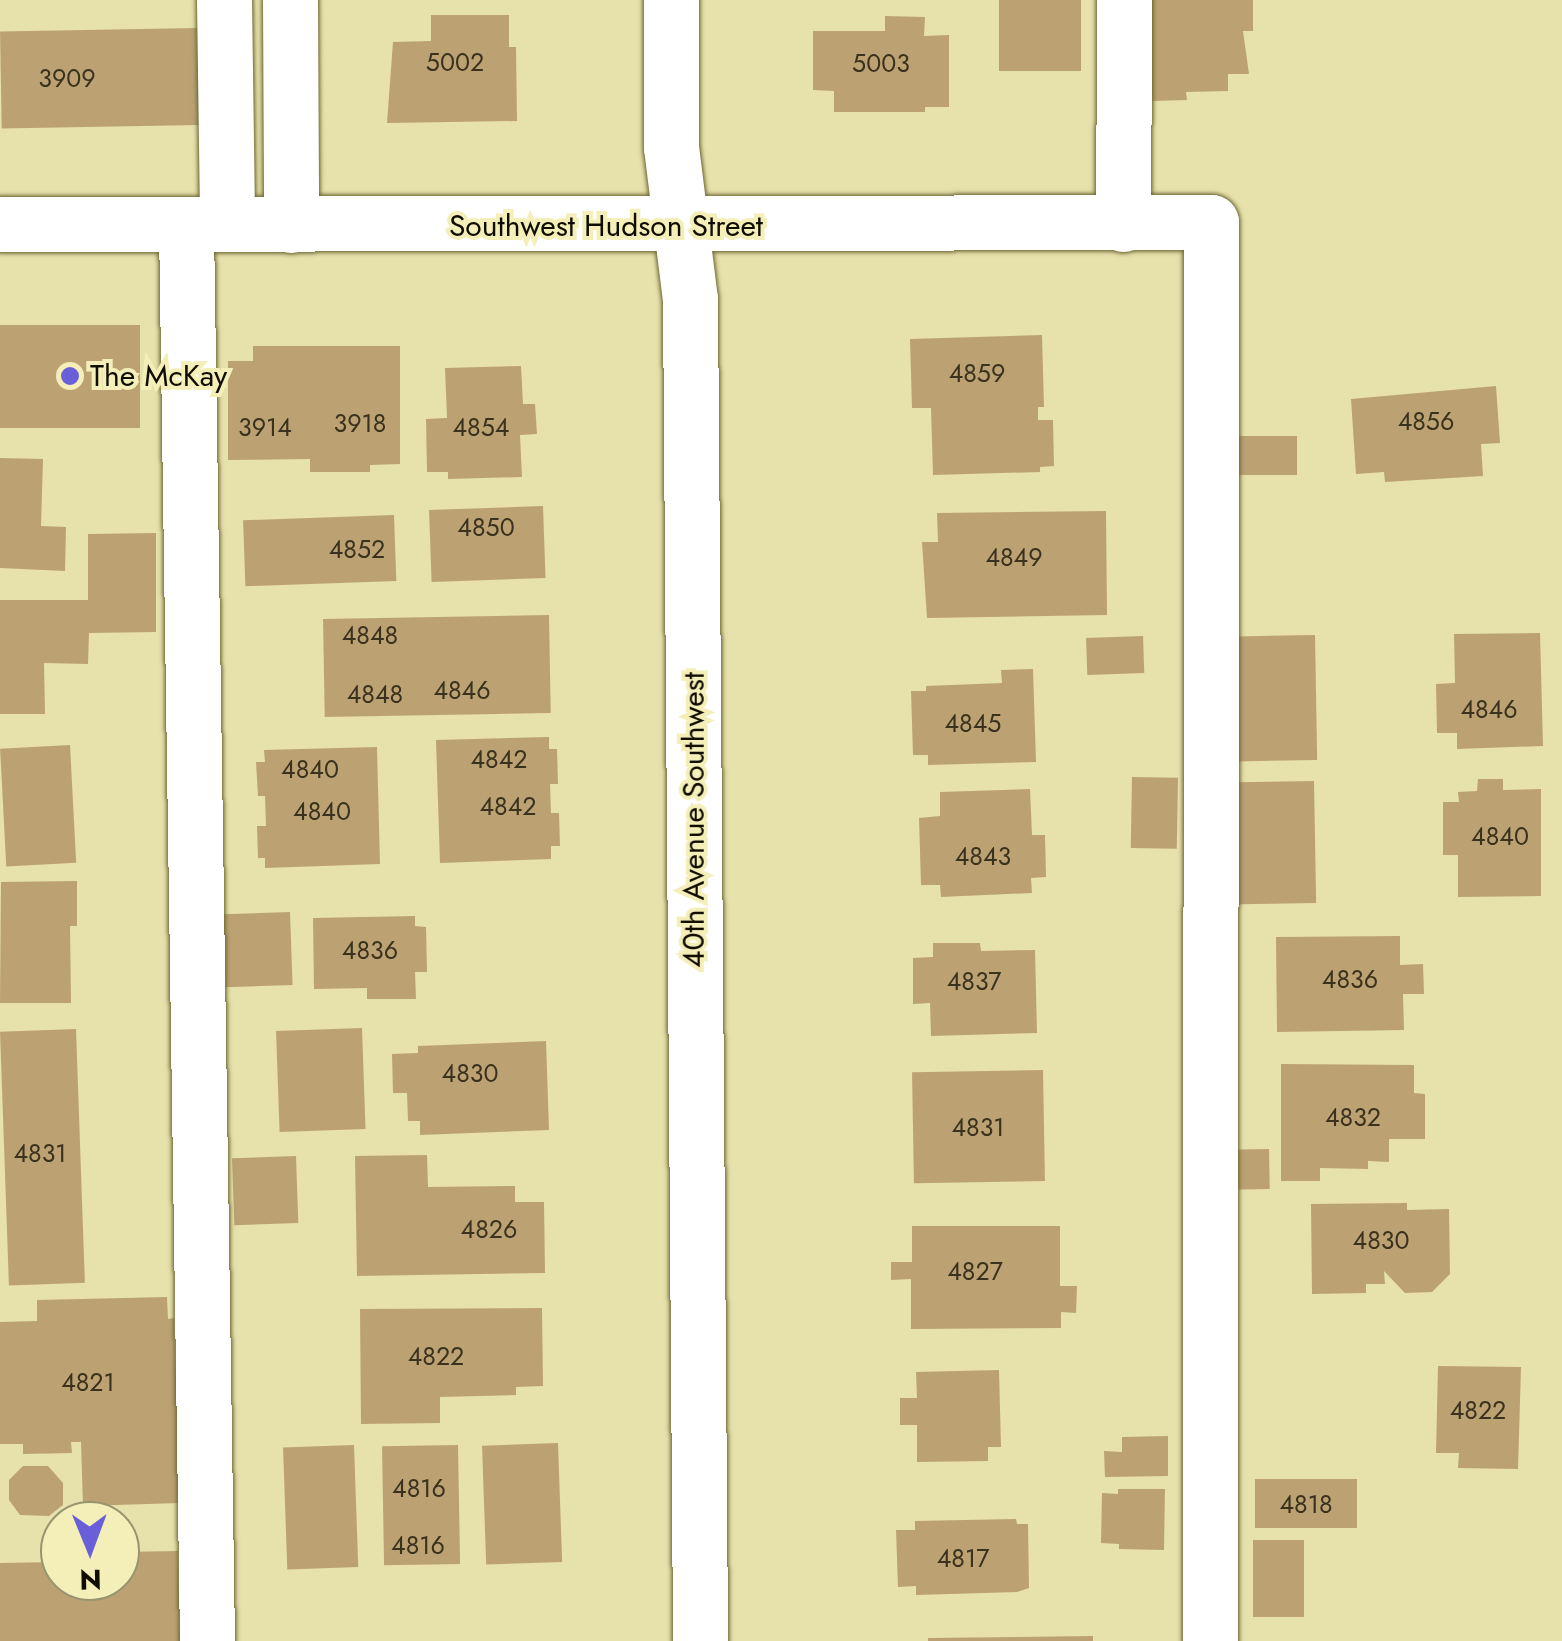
<!DOCTYPE html>
<html>
<head>
<meta charset="utf-8">
<style>
  body { margin:0 }
  #map { position:relative; width:1562px; height:1641px; overflow:hidden; background:#e7e1ab; font-family:Jost,sans-serif }
  div>[style] { position:absolute }
  .building>* { inset:0; background:#bca273; transform-origin:0 0 }
  .roads { filter:drop-shadow(0 0 2px #6c6634) drop-shadow(0 0 2px #6c6634) }
  .minor>* { height:55px; margin:-27.5px; padding:0 27.5px; transform-origin:27.5px; border-radius:27.5px; background:#fff }
  .dots>* { width:28px; height:28px; translate:-50% -50%; box-sizing:border-box; border:5px solid #f4eeb8; border-radius:50% }
  span { translate:-50% -50%; white-space:nowrap; text-align:center; line-height:1.15; -webkit-text-stroke:8px #f4eeb8; paint-order:stroke }
  .number-label { font-size:25px; color:#3a321d }
  .number-label span { -webkit-text-stroke-width:0 }
  .street-label { font-size:30px; color:#0f0c00 }
  .poi-label { font-size:30px; color:#0f0c00 }
  .left { translate:0 -50%; text-align:left }
  .north { position:absolute; left:40px; top:1501px; width:100px; height:100px; box-sizing:border-box; background:#f4eeb8; border:2px solid #98946e; border-radius:50%; rotate:179deg; font-size:28px; font-weight:700; line-height:40px; text-align:center; color:#0f0c00 }
  .north::after { content:''; display:block; margin:auto; width:35px; height:45px; background:#695fd8; clip-path:polygon(50% 0,100% 100%,50% 72%,0 100%) }
</style>
</head>
<body>
<div id="map">
  <div class="building">
    <div style="left:999px;top:0;width:82px;height:71px"></div>
    <div style="clip-path:polygon(1151px 0,1253px 0,1253px 31px,1243px 31px,1249px 74px,1228px 74px,1228px 91px,1186px 92px,1187px 100px,1152px 101px)"></div>
    <div style="clip-path:polygon(431px 15px,509px 15px,509px 47px,516px 47px,517px 121px,387px 123px,393px 42px,431px 41px)"></div>
    <div style="clip-path:polygon(885px 16px,925px 17px,924px 36px,949px 35px,949px 107px,925px 107px,925px 112px,834px 112px,834px 91px,813px 90px,813px 31px,885px 31px)"></div>
    <div style="left:198px;top:28px;width:97px;height:198px;rotate:89deg"></div>
    <div style="left:0;top:325px;width:140px;height:103px"></div>
    <div style="clip-path:polygon(1042px 335px,1044px 407px,1038px 407px,1038px 420px,1053px 420px,1054px 466px,1040px 467px,1040px 472px,933px 475px,931px 408px,912px 408px,910px 339px)"></div>
    <div style="clip-path:polygon(253px 346px,400px 346px,400px 464px,370px 465px,370px 472px,310px 472px,310px 459px,228px 460px,228px 361px,253px 361px)"></div>
    <div style="clip-path:polygon(521px 366px,523px 404px,535px 404px,537px 434px,520px 435px,522px 477px,448px 479px,448px 472px,427px 472px,426px 419px,447px 418px,445px 368px)"></div>
    <div style="clip-path:polygon(1496px 386px,1500px 443px,1481px 444px,1483px 476px,1385px 482px,1384px 472px,1356px 474px,1351px 399px)"></div>
    <div style="left:1238px;top:436px;width:59px;height:39px"></div>
    <div style="clip-path:polygon(0 458px,43px 459px,41px 526px,66px 527px,65px 571px,0 568px)"></div>
    <div style="left:543px;top:506px;width:72px;height:114px;rotate:88deg"></div>
    <div style="clip-path:polygon(1106px 511px,1107px 615px,927px 618px,922px 542px,938px 542px,937px 513px)"></div>
    <div style="left:394px;top:515px;width:66px;height:151px;rotate:88deg"></div>
    <div style="clip-path:polygon(156px 533px,156px 632px,89px 633px,88px 664px,44px 663px,45px 714px,0 714px,0 600px,88px 600px,88px 534px)"></div>
    <div style="left:549px;top:615px;width:98px;height:226px;rotate:89deg"></div>
    <div style="clip-path:polygon(1540px 633px,1543px 746px,1457px 749px,1457px 733px,1437px 733px,1436px 684px,1455px 683px,1454px 634px)"></div>
    <div style="left:1315px;top:635px;width:125px;height:80px;rotate:89deg"></div>
    <div style="left:1143px;top:636px;width:37px;height:57px;rotate:88deg"></div>
    <div style="clip-path:polygon(1033px 669px,1036px 762px,928px 765px,928px 755px,913px 755px,911px 691px,926px 691px,926px 686px,1002px 683px,1001px 670px)"></div>
    <div style="clip-path:polygon(549px 737px,549px 749px,557px 749px,558px 784px,550px 784px,551px 813px,559px 813px,560px 846px,551px 846px,551px 859px,440px 863px,436px 740px)"></div>
    <div style="left:70px;top:745px;width:118px;height:70px;rotate:87deg"></div>
    <div style="clip-path:polygon(377px 747px,380px 864px,265px 868px,265px 858px,258px 858px,257px 826px,266px 826px,265px 796px,258px 796px,256px 762px,265px 762px,264px 750px)"></div>
    <div style="left:1132px;top:777px;width:46px;height:71px;rotate:1deg"></div>
    <div style="clip-path:polygon(1478px 779px,1503px 779px,1503px 790px,1541px 789px,1541px 896px,1458px 897px,1458px 855px,1443px 855px,1443px 802px,1459px 802px,1458px 792px,1477px 791px)"></div>
    <div style="left:1314px;top:781px;width:122px;height:78px;rotate:89deg"></div>
    <div style="clip-path:polygon(1030px 789px,1032px 835px,1045px 835px,1046px 877px,1031px 878px,1032px 893px,941px 897px,940px 885px,921px 885px,919px 818px,940px 816px,940px 792px)"></div>
    <div style="clip-path:polygon(77px 881px,77px 926px,70px 926px,71px 1003px,0 1003px,1px 882px)"></div>
    <div style="left:290px;top:912px;width:73px;height:67px;rotate:88deg"></div>
    <div style="clip-path:polygon(415px 916px,415px 926px,426px 927px,427px 972px,415px 972px,416px 999px,367px 999px,367px 988px,314px 989px,313px 918px)"></div>
    <div style="clip-path:polygon(1400px 936px,1400px 965px,1423px 964px,1424px 994px,1403px 994px,1404px 1030px,1277px 1032px,1276px 937px)"></div>
    <div style="clip-path:polygon(933px 943px,980px 943px,981px 951px,1035px 950px,1037px 1033px,931px 1036px,930px 1003px,913px 1004px,913px 958px,933px 957px)"></div>
    <div style="left:362px;top:1028px;width:101px;height:86px;rotate:88deg"></div>
    <div style="left:76px;top:1029px;width:254px;height:76px;rotate:88deg"></div>
    <div style="clip-path:polygon(546px 1041px,549px 1130px,420px 1135px,420px 1121px,408px 1121px,407px 1093px,393px 1093px,392px 1054px,418px 1053px,418px 1046px)"></div>
    <div style="clip-path:polygon(1281px 1064px,1414px 1065px,1414px 1093px,1425px 1094px,1425px 1139px,1389px 1139px,1389px 1162px,1368px 1161px,1368px 1169px,1320px 1168px,1320px 1181px,1281px 1181px)"></div>
    <div style="left:1043px;top:1070px;width:111px;height:131px;rotate:89deg"></div>
    <div style="left:1269px;top:1149px;width:40px;height:41px;rotate:89deg"></div>
    <div style="clip-path:polygon(427px 1155px,428px 1187px,515px 1186px,515px 1202px,544px 1202px,545px 1273px,357px 1276px,355px 1156px)"></div>
    <div style="left:296px;top:1156px;width:67px;height:64px;rotate:88deg"></div>
    <div style="clip-path:polygon(1407px 1203px,1407px 1210px,1449px 1209px,1450px 1274px,1432px 1292px,1405px 1293px,1384px 1271px,1385px 1284px,1366px 1284px,1366px 1293px,1312px 1294px,1311px 1204px)"></div>
    <div style="clip-path:polygon(912px 1226px,1060px 1226px,1060px 1286px,1077px 1286px,1076px 1313px,1061px 1312px,1061px 1328px,911px 1329px,911px 1279px,891px 1280px,891px 1262px,912px 1262px)"></div>
    <div style="clip-path:polygon(167px 1297px,168px 1319px,174px 1318px,180px 1503px,83px 1506px,81px 1442px,71px 1442px,72px 1453px,23px 1454px,23px 1444px,0 1444px,0 1322px,37px 1321px,37px 1300px)"></div>
    <div style="clip-path:polygon(542px 1308px,543px 1386px,516px 1387px,516px 1395px,440px 1397px,440px 1423px,361px 1424px,360px 1309px)"></div>
    <div style="clip-path:polygon(1438px 1366px,1521px 1367px,1518px 1469px,1458px 1468px,1459px 1453px,1436px 1453px)"></div>
    <div style="clip-path:polygon(999px 1370px,1001px 1447px,988px 1447px,988px 1461px,917px 1462px,917px 1425px,900px 1425px,900px 1398px,917px 1398px,916px 1372px)"></div>
    <div style="clip-path:polygon(1168px 1436px,1168px 1476px,1105px 1477px,1104px 1451px,1122px 1452px,1122px 1437px)"></div>
    <div style="left:558px;top:1443px;width:119px;height:76px;rotate:88deg"></div>
    <div style="left:354px;top:1445px;width:122px;height:71px;rotate:88deg"></div>
    <div style="left:458px;top:1445px;width:119px;height:76px;rotate:89deg"></div>
    <div style="clip-path:polygon(23px 1466px,48px 1466px,63px 1483px,63px 1505px,49px 1516px,20px 1515px,9px 1500px,9px 1480px)"></div>
    <div style="left:1357px;top:1479px;width:49px;height:102px;rotate:90deg"></div>
    <div style="clip-path:polygon(1118px 1489px,1165px 1489px,1164px 1550px,1119px 1549px,1119px 1544px,1101px 1543px,1102px 1493px,1118px 1494px)"></div>
    <div style="clip-path:polygon(1016px 1519px,1017px 1524px,1028px 1524px,1029px 1588px,1017px 1592px,916px 1595px,916px 1586px,898px 1587px,896px 1530px,915px 1530px,915px 1521px)"></div>
    <div style="left:1304px;top:1540px;width:77px;height:51px;rotate:90deg"></div>
    <div style="clip-path:polygon(178px 1551px,180px 1641px,0 1641px,0 1563px,60px 1562px,60px 1581px,120px 1581px,121px 1552px)"></div>
    <div style="clip-path:polygon(1093px 1636px,1093px 1641px,928px 1641px,928px 1638px)"></div>
  </div>
  <div class="roads">
    <div class="minor">
      <div style="left:224px;top:0;width:224px;rotate:89.2deg"></div>
      <div style="left:290px;top:0;width:225px;rotate:89.7deg"></div>
      <div style="left:671px;top:0;width:147px;rotate:90deg"></div>
      <div style="left:671px;top:147px;width:153px;rotate:82.9deg"></div>
      <div style="left:690px;top:299px;width:1342px;rotate:89.57deg"></div>
      <div style="left:0;top:224px;width:1211px;rotate:-0.09deg"></div>
      <div style="left:1211px;top:222px;width:1419px;rotate:90.04deg"></div>
      <div style="left:1123px;top:224px;width:224px;rotate:-89.7deg"></div>
      <div style="left:186px;top:225px;width:1416px;rotate:89.15deg"></div>
    </div>
  </div>
  <div class="dots">
    <div style="left:70px;top:376px;background:#695fd8"></div>
  </div>
  <div class="number-label">
    <span style="left:455px;top:62px">5002</span>
    <span style="left:881px;top:63px">5003</span>
    <span style="left:67px;top:78px">3909</span>
    <span style="left:977px;top:373px">4859</span>
    <span style="left:1426px;top:421px">4856</span>
    <span style="left:360px;top:423px">3918</span>
    <span style="left:265px;top:427px">3914</span>
    <span style="left:481px;top:427px">4854</span>
    <span style="left:486px;top:527px">4850</span>
    <span style="left:357px;top:549px">4852</span>
    <span style="left:1014px;top:557px">4849</span>
    <span style="left:370px;top:635px">4848</span>
    <span style="left:462px;top:690px">4846</span>
    <span style="left:375px;top:694px">4848</span>
    <span style="left:1489px;top:709px">4846</span>
    <span style="left:973px;top:723px">4845</span>
    <span style="left:499px;top:759px">4842</span>
    <span style="left:310px;top:769px">4840</span>
    <span style="left:508px;top:806px">4842</span>
    <span style="left:322px;top:811px">4840</span>
    <span style="left:1500px;top:836px">4840</span>
    <span style="left:983px;top:856px">4843</span>
    <span style="left:370px;top:950px">4836</span>
    <span style="left:1350px;top:979px">4836</span>
    <span style="left:974px;top:981px">4837</span>
    <span style="left:470px;top:1073px">4830</span>
    <span style="left:1353px;top:1117px">4832</span>
    <span style="left:978px;top:1127px">4831</span>
    <span style="left:40px;top:1153px">4831</span>
    <span style="left:489px;top:1229px">4826</span>
    <span style="left:1381px;top:1240px">4830</span>
    <span style="left:975px;top:1271px">4827</span>
    <span style="left:436px;top:1356px">4822</span>
    <span style="left:88px;top:1382px">4821</span>
    <span style="left:1478px;top:1410px">4822</span>
    <span style="left:419px;top:1488px">4816</span>
    <span style="left:1306px;top:1504px">4818</span>
    <span style="left:418px;top:1545px">4816</span>
    <span style="left:963px;top:1558px">4817</span>
  </div>
  <div class="street-label">
    <span style="left:606px;top:226px">Southwest Hudson Street</span>
    <span style="left:694px;top:820px;rotate:-90deg">40th Avenue Southwest</span>
  </div>
  <div class="poi-label">
    <span class="left" style="left:90px;top:376px">The McKay</span>
  </div>
  <div class="north">N</div>
</div>
</body>
</html>
